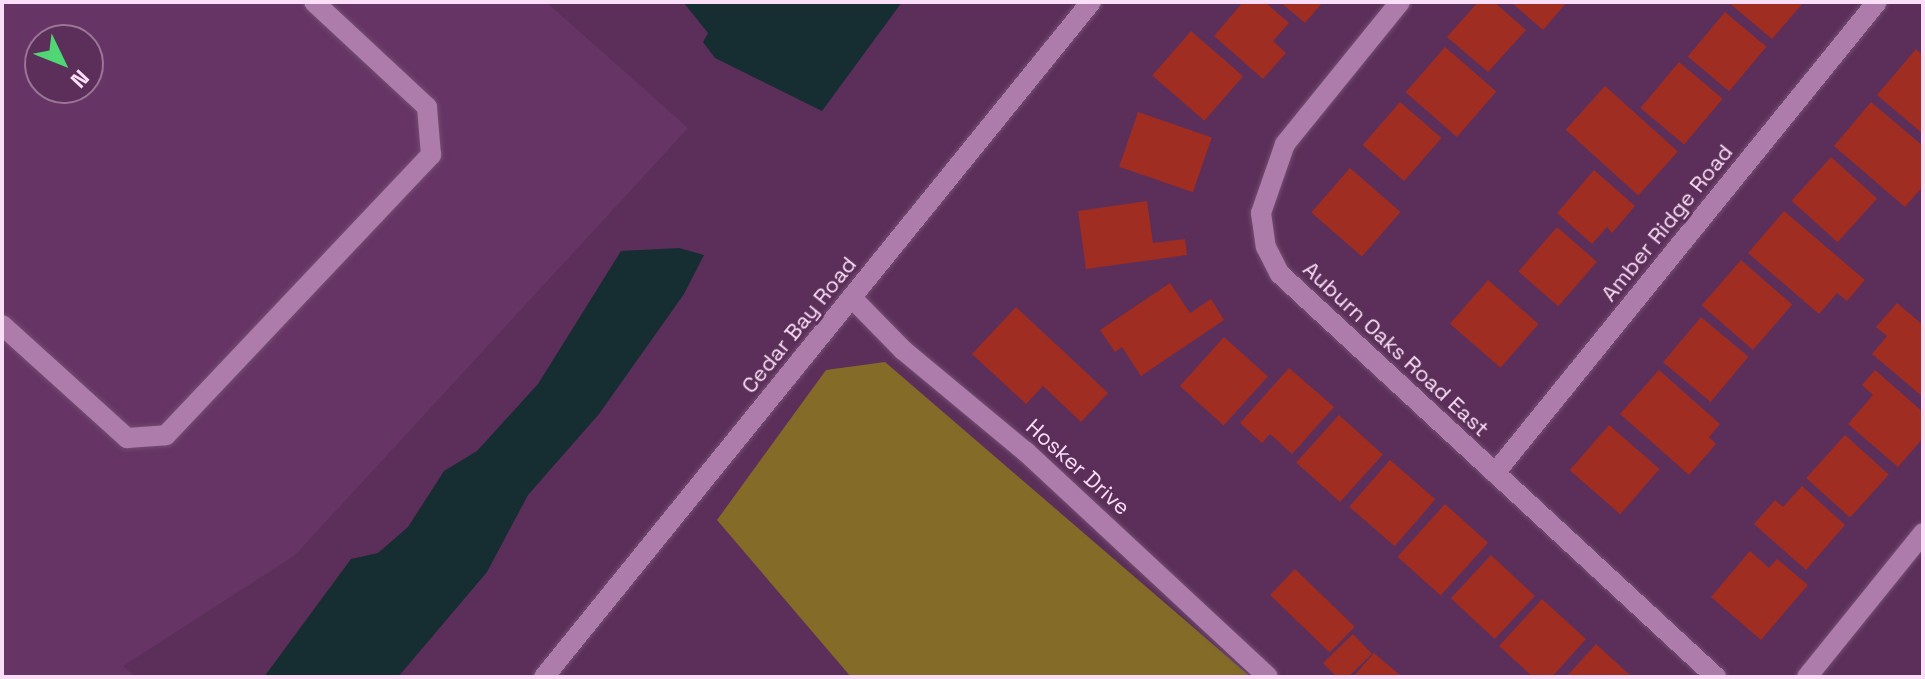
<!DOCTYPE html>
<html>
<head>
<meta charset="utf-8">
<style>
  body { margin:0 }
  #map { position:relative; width:1925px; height:679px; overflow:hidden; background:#5b2f59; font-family:"Space Grotesk",sans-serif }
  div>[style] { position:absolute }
  .built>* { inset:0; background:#673565 }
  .forest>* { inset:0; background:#846c28 }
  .water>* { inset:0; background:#162d31 }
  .building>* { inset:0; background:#9f2d22; transform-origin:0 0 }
  .roads { filter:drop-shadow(0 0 2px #734d72) drop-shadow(0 0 2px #734d72) }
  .minor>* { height:20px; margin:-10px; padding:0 10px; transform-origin:10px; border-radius:10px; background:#ae7cab }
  span { translate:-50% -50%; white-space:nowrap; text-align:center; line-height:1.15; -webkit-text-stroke:6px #5b2f59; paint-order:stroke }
  .street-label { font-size:22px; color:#fadef7 }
  .frame { position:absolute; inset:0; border:4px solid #fadef7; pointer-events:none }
  .north { position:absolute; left:24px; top:24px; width:80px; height:80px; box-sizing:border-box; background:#5b2f59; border:2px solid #9b7598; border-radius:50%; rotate:133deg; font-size:22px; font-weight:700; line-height:32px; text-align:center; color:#fadef7 }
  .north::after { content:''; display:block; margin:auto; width:28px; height:36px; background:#50d674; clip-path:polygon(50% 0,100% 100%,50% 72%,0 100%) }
</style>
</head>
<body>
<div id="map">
  <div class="built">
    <div style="clip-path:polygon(evenodd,2px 2px,546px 2px,688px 128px,295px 555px,123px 666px,135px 677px,2px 677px,2px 2px,40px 40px,88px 40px,88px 88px,40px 88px,40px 40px)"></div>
  </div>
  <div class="forest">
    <div style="clip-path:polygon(885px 362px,1251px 677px,851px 677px,717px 520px,826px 370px)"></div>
  </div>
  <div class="water">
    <div style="clip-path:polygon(902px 2px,822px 111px,715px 58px,703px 42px,708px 33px,684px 3px)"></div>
    <div style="clip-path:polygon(679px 248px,704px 255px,684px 294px,599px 414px,528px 495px,487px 572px,398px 677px,264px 677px,351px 559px,378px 553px,408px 527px,444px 471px,477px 451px,538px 384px,621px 251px)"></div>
  </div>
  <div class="building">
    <div style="clip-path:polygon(1243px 2px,1265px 2px,1289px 23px,1273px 41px,1286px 53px,1263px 79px,1214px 36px)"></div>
    <div style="clip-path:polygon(1280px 2px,1323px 2px,1305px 23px)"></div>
    <div style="clip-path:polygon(1478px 2px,1494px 2px,1526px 30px,1488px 72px,1447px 37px)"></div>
    <div style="clip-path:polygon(1511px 2px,1567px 2px,1543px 30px)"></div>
    <div style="clip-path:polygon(1728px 2px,1804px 2px,1772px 39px)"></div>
    <div style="left:1725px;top:12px;width:54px;height:58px;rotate:40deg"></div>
    <div style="left:1191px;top:31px;width:69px;height:59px;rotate:41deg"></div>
    <div style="left:1445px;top:47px;width:68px;height:60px;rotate:41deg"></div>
    <div style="clip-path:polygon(1916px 49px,1923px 56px,1923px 134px,1877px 95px)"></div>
    <div style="left:1679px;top:62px;width:57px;height:60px;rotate:40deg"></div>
    <div style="left:1605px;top:86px;width:98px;height:59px;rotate:42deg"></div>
    <div style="left:1400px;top:102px;width:55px;height:57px;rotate:41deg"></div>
    <div style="clip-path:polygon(1871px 102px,1923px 146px,1923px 186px,1905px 207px,1834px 146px)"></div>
    <div style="left:1138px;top:112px;width:78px;height:58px;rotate:19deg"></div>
    <div style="left:1831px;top:157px;width:62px;height:59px;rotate:42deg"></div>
    <div style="left:1350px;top:168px;width:67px;height:59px;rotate:41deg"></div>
    <div style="clip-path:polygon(1594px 170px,1635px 206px,1612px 233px,1607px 227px,1592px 244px,1557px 213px)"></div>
    <div style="clip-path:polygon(1147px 201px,1153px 243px,1185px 239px,1187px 255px,1086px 269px,1078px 211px)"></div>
    <div style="clip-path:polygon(1784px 211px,1865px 280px,1847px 301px,1837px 293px,1819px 314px,1748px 253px)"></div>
    <div style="left:1557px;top:227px;width:53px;height:59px;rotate:41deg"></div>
    <div style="left:1741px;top:260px;width:68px;height:60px;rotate:41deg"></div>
    <div style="left:1488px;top:280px;width:67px;height:58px;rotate:41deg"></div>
    <div style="clip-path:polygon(1170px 283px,1190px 313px,1211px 299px,1224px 320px,1141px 376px,1122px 347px,1115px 352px,1100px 330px)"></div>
    <div style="clip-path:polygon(1897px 303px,1923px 325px,1923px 397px,1872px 354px,1887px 336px,1876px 327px)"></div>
    <div style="clip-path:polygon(1016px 307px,1108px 393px,1081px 422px,1043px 386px,1026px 404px,972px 354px)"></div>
    <div style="left:1701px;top:317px;width:62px;height:59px;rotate:40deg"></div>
    <div style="left:1224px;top:337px;width:59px;height:66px;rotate:42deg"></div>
    <div style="clip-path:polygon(1289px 368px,1334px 407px,1292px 454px,1270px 434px,1262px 443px,1240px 423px)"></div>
    <div style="clip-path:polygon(1659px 370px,1720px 424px,1709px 437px,1716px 444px,1689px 475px,1620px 414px)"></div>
    <div style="clip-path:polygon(1875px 370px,1923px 412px,1923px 438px,1898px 467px,1848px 424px,1873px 395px,1862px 385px)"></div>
    <div style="left:1339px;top:415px;width:59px;height:64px;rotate:42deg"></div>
    <div style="left:1609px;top:425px;width:67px;height:60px;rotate:41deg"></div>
    <div style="left:1845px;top:435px;width:59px;height:58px;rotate:42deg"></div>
    <div style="left:1390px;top:460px;width:60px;height:62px;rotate:41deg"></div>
    <div style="clip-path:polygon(1802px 486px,1845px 525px,1806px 570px,1754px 524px,1775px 500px,1783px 507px)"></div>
    <div style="left:1445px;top:504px;width:58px;height:71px;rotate:42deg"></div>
    <div style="clip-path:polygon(1750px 551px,1769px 568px,1777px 559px,1808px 585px,1761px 640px,1711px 597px)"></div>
    <div style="left:1491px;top:555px;width:60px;height:59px;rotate:43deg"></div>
    <div style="left:1295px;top:569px;width:83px;height:36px;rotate:44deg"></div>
    <div style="clip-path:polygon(1542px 599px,1586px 639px,1552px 677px,1533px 677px,1499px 646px)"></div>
    <div style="clip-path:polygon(1353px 634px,1372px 654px,1348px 677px,1337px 677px,1323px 663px)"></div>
    <div style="clip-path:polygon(1596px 644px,1632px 677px,1566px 677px)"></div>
    <div style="clip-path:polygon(1374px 653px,1402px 677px,1353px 677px)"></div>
  </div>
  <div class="roads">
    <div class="minor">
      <div style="left:1400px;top:2px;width:183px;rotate:129deg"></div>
      <div style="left:1285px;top:144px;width:73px;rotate:109.2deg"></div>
      <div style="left:1261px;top:213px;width:34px;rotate:82deg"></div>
      <div style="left:1266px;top:247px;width:30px;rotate:63deg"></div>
      <div style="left:1280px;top:274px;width:594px;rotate:42.75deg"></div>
      <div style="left:852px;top:298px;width:73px;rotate:45.6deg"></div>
      <div style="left:903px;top:350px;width:160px;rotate:39.7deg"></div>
      <div style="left:1026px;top:452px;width:330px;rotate:42.9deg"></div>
      <div style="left:2px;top:325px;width:169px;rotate:42.1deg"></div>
      <div style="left:127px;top:438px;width:39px;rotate:-4deg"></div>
      <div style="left:166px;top:435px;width:386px;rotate:-46.6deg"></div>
      <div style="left:431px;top:155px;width:48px;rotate:-94.8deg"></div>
      <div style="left:427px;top:107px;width:154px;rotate:-137.1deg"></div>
      <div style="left:1495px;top:473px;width:606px;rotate:-50.96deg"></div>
      <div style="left:544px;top:677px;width:869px;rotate:-50.98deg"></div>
      <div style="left:1807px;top:677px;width:185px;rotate:-51.1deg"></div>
    </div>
  </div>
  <div class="street-label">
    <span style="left:1667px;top:223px;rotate:-51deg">Amber Ridge Road</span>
    <span style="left:799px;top:325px;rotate:-51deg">Cedar Bay Road</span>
    <span style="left:1396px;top:349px;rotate:43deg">Auburn Oaks Road East</span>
    <span style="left:1078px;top:467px;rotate:42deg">Hosker Drive</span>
  </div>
  <div class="frame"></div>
  <div class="north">N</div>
</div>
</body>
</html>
